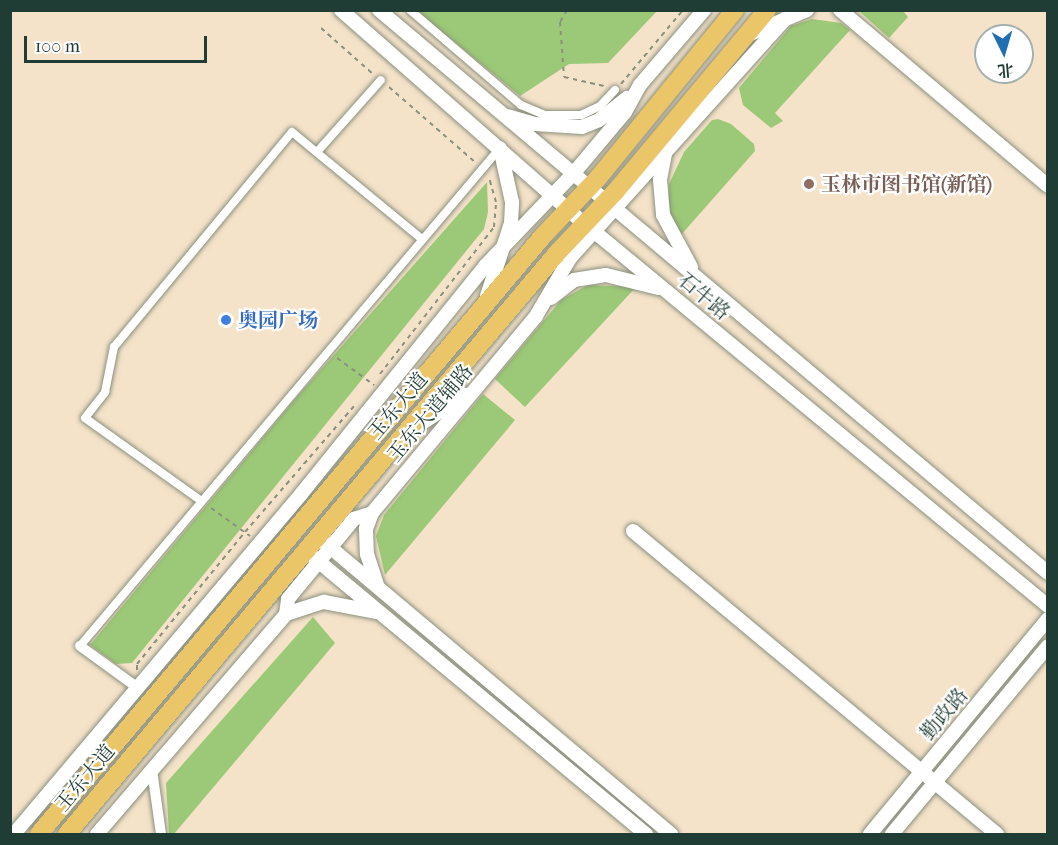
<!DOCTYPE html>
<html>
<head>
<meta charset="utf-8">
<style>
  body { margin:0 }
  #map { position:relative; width:1058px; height:845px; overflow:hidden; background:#f4e2c9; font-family:"IM FELL French Canon","Noto Serif SC",serif }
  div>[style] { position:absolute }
  .green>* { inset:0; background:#9cc977 }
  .path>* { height:2px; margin-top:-1px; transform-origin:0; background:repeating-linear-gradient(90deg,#8a907e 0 4.5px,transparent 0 9px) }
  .roads { filter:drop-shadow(0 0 2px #8a907e) drop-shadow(0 0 2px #8a907e) }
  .pedestrian>* { height:8px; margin:-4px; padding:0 4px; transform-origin:4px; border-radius:4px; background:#fff }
  .minor>* { height:10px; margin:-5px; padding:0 5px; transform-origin:5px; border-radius:5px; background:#fff }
  .tertiary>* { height:14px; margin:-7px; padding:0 7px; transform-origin:7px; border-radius:7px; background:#fff }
  .primary>* { height:18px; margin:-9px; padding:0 9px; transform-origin:9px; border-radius:9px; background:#ebc669 }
  .dots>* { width:16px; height:16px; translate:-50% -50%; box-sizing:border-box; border:3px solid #fff; border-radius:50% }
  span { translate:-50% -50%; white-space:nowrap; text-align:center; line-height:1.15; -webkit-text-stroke:4.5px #fff; paint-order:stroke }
  .education-label { font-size:20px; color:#785e54; font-weight:700 }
  .left { translate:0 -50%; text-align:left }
  .street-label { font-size:20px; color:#1f3d34 }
  .shop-label { font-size:20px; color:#366cbe; font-weight:700 }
  .frame { position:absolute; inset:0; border:12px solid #1f3d34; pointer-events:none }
  .north { position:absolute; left:974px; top:24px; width:60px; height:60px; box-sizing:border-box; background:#fff; border:2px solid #a5b1ae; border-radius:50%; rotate:175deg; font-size:16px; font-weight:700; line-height:24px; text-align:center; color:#1f3d34 }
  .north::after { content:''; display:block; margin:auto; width:21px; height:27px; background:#1f6fb2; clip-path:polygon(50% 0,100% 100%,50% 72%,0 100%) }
  .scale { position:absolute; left:24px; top:36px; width:183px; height:27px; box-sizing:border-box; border:3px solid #1f3d34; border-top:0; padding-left:8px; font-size:18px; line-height:21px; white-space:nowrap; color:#1f3d34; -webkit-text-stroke:4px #fff; paint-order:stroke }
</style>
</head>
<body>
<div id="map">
  <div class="green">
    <div style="clip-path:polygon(417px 11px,657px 11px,608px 63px,569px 64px,520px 96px)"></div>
    <div style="clip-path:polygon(859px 11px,903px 11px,908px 17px,889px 38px)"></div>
    <div style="clip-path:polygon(812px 19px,841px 23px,850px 30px,775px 113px,783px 121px,771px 128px,743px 105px,739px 88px,791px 26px)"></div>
    <div style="clip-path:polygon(718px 119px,731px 124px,754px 144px,755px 151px,681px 235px,668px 208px,669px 184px,684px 152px,712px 120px)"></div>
    <div style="clip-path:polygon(487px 182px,488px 212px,484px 229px,132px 663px,116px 664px,90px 645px,296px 398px)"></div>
    <div style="clip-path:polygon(588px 285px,636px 287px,525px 407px,495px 379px,561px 300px)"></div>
    <div style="clip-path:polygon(483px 394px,515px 420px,385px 575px,376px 536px,384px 515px)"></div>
    <div style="clip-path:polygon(313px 617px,335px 643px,174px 834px,169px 834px,166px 783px)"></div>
  </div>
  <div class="path">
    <div style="left:567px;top:10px;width:14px;rotate:120deg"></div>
    <div style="left:560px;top:22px;width:55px;rotate:85.8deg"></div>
    <div style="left:564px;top:77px;width:41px;rotate:12.7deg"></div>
    <div style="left:321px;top:28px;width:69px;rotate:41.5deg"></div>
    <div style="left:621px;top:84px;width:97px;rotate:-50deg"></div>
    <div style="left:389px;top:87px;width:114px;rotate:41.1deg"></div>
    <div style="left:337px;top:358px;width:46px;rotate:36.1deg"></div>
    <div style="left:380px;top:374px;width:186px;rotate:-52.2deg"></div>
    <div style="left:494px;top:227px;width:25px;rotate:-85deg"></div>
    <div style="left:496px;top:202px;width:26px;rotate:-106deg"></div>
    <div style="left:211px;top:508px;width:48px;rotate:35.7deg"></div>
    <div style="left:137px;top:670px;width:6px;rotate:-90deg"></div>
    <div style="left:137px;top:664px;width:171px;rotate:-50.7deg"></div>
    <div style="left:245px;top:532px;width:169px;rotate:-49.1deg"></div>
  </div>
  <div class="roads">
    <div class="pedestrian">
      <div style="left:410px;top:10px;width:146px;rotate:40.6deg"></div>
      <div style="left:521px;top:105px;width:25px;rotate:23deg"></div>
      <div style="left:544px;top:115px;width:37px"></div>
      <div style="left:581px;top:115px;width:21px;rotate:-25deg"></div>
      <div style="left:600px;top:106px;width:22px;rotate:-47deg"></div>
      <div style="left:317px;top:152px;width:96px;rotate:-48.4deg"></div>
      <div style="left:200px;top:500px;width:141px;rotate:-144.5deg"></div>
      <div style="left:85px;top:418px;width:33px;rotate:-52deg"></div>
      <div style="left:105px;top:392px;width:46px;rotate:-78.7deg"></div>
      <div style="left:114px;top:347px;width:279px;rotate:-50.4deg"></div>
      <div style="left:292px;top:132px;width:168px;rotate:39.5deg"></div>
      <div style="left:80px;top:646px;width:651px;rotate:-49.86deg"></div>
    </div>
    <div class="minor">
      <div style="left:80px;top:646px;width:72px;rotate:35.9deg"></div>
      <div style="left:152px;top:770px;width:65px;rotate:82deg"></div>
    </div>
    <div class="tertiary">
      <div style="left:341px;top:10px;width:325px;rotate:41.3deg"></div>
      <div style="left:585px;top:224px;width:600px;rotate:39.52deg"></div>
      <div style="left:379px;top:10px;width:874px;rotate:40.08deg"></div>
      <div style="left:840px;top:10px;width:272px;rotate:40.2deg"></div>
      <div style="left:750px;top:34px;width:62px;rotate:-22.8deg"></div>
      <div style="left:507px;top:116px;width:29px;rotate:16deg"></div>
      <div style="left:535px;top:124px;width:47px;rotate:3.7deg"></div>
      <div style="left:582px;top:127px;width:18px;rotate:-22deg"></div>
      <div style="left:599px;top:120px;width:36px;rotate:-38deg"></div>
      <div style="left:665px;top:154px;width:26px;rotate:101deg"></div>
      <div style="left:660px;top:180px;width:35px;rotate:85deg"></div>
      <div style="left:663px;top:215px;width:59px;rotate:61.7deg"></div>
      <div style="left:487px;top:296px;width:77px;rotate:-71.8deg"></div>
      <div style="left:511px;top:223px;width:21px;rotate:-87deg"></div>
      <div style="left:512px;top:202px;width:55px;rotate:-102.5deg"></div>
      <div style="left:551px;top:298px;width:29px;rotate:-38deg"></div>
      <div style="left:574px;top:280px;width:32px;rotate:-9deg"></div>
      <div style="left:606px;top:275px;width:54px;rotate:14deg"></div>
      <div style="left:416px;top:427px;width:59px;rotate:-33.1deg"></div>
      <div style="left:372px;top:513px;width:17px;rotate:111deg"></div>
      <div style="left:366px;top:529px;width:25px;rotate:88deg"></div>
      <div style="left:367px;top:554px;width:32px;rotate:72deg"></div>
      <div style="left:633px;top:531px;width:474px;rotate:39.8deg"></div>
      <div style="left:324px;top:542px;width:454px;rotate:40.1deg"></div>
      <div style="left:312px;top:556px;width:435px;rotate:39.8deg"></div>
      <div style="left:286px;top:614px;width:40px;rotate:-18deg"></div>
      <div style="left:324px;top:602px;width:54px;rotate:10.7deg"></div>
      <div style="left:14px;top:834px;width:446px;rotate:-49.8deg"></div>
      <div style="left:302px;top:493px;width:292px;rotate:-51.1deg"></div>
      <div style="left:485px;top:266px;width:127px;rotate:-46.3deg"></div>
      <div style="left:573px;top:174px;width:81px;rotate:-50deg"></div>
      <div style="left:625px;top:112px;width:31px;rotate:-61deg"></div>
      <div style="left:640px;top:85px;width:99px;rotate:-49.5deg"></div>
      <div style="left:97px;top:834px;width:290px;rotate:-49.3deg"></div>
      <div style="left:286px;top:614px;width:15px;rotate:-82deg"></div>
      <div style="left:288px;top:599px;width:104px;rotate:-50.5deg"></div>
      <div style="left:354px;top:519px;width:19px;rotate:-18deg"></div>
      <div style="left:372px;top:513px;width:256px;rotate:-50.2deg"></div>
      <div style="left:536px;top:316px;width:67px;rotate:-59.6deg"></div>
      <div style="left:570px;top:258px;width:334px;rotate:-48deg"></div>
      <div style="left:870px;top:834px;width:279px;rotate:-50.4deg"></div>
      <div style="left:892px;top:834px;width:244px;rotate:-50.3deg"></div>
    </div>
    <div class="primary">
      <div style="left:39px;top:834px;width:781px;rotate:-49.88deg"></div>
      <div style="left:542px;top:237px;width:81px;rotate:-46.5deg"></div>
      <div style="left:598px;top:178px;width:217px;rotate:-50.8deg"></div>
      <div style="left:67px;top:834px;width:761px;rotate:-49.85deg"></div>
      <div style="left:558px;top:252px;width:83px;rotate:-46.5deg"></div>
      <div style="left:615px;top:192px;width:237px;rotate:-50.1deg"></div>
    </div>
  </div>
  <div class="dots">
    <div style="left:809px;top:184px;background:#8d6e63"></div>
    <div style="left:226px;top:320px;background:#3f7fe0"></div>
  </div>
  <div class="education-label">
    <span class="left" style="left:821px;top:184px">玉林市图书馆(新馆)</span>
  </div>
  <div class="street-label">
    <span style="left:704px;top:296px;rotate:40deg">石牛路</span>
    <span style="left:398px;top:406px;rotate:-50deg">玉东大道</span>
    <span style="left:430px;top:413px;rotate:-50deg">玉东大道辅路</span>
    <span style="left:944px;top:714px;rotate:-50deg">勤政路</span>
    <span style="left:85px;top:778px;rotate:-50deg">玉东大道</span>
  </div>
  <div class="shop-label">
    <span class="left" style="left:238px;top:320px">奥园广场</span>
  </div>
  <div class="frame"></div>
  <div class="north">北</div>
  <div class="scale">100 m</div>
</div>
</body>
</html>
